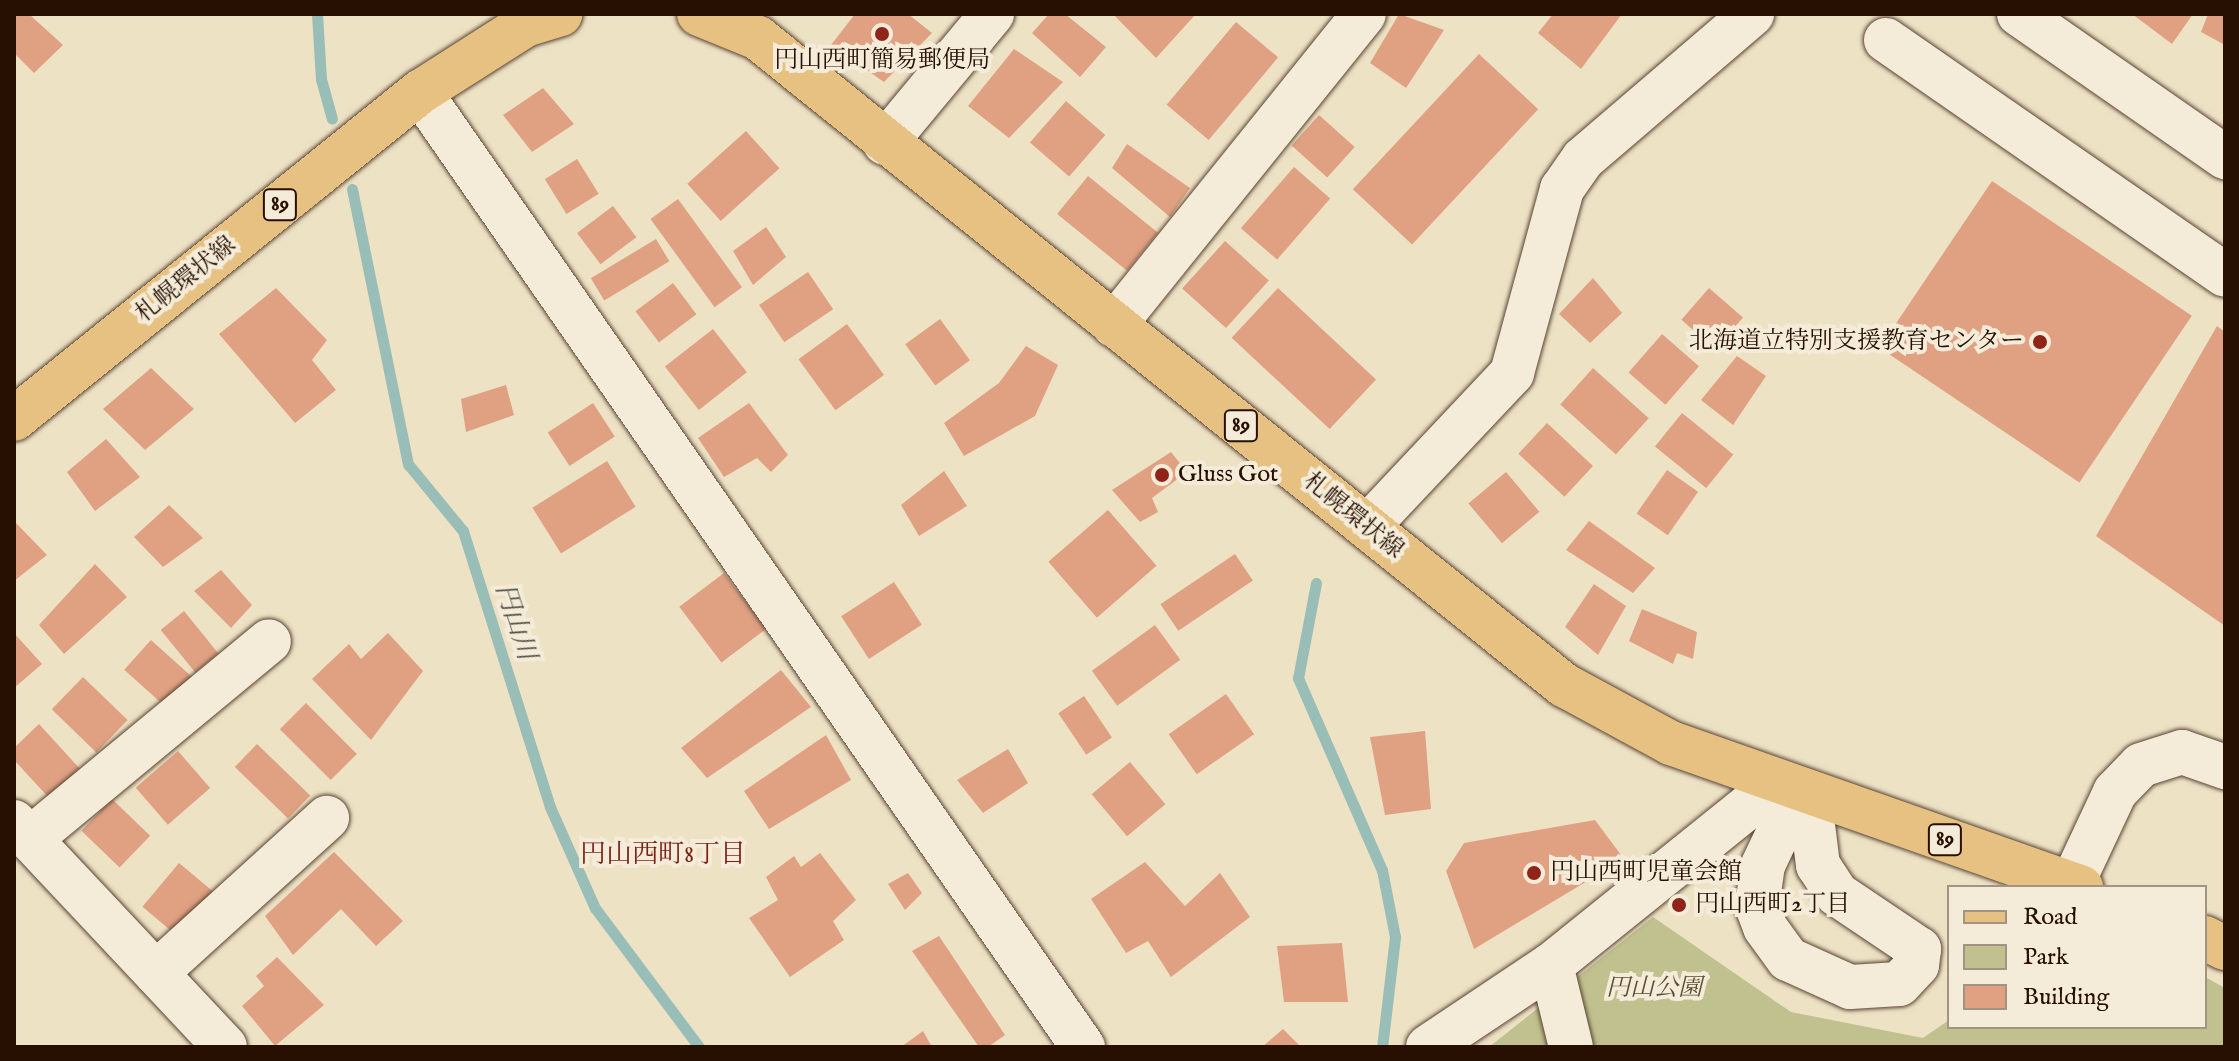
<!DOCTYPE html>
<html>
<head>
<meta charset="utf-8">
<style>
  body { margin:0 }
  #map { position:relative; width:2239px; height:1061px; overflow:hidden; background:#eee2c5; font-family:"IM FELL English","Noto Serif JP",serif }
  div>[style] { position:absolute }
  .green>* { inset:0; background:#c0c18f }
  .stream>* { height:11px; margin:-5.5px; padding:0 5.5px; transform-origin:5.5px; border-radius:5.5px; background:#99bdb7 }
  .building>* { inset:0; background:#e0a182; transform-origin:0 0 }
  .roads { filter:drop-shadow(0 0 2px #594433) drop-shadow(0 0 2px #594433) }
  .minor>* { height:44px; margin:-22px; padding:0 22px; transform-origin:22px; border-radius:22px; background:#f4ecd9 }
  .major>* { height:44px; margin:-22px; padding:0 22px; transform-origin:22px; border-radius:22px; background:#e7c182 }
  .dots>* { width:22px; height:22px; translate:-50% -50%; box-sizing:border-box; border:4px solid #f4ecd9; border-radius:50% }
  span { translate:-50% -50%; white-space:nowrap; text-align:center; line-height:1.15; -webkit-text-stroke:8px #f4ecd9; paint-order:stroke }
  .shield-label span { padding:2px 6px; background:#f4ecd9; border:2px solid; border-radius:6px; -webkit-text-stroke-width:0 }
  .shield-label { font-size:22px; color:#270f02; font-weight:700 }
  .poi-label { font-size:24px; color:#270f02 }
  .right { translate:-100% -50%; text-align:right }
  .left { translate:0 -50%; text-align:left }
  .street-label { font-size:24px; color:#270f02 }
  .park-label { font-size:24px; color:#5d4d33; font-style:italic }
  .water-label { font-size:26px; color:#4f4c41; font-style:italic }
  .neighbourhood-label { font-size:26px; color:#7a1f14 }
  .frame { position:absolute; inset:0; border:16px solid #270f02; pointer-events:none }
  .legend { position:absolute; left:1947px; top:885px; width:260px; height:144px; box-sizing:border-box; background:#f4ecd9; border:2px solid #a29483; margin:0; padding:10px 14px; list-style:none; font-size:24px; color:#270f02 }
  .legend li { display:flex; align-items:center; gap:16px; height:40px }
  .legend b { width:40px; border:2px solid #a29483 }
</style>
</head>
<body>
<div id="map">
  <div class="green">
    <div style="clip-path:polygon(1653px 917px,1791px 1012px,1923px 1038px,1949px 1020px,1949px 1027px,2205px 1027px,2205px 977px,2225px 988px,2225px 1047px,1489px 1047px)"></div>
  </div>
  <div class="stream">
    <div style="left:317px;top:14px;width:65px;rotate:86.5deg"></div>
    <div style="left:321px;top:79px;width:41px;rotate:74.6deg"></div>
    <div style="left:352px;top:189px;width:281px;rotate:78.5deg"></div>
    <div style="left:408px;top:464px;width:87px;rotate:50.6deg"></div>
    <div style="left:463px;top:531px;width:289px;rotate:72.5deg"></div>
    <div style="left:550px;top:807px;width:111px;rotate:66deg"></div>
    <div style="left:595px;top:908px;width:174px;rotate:53.2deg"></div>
    <div style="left:1316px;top:583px;width:97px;rotate:100.7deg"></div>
    <div style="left:1298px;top:678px;width:210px;rotate:66.4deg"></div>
    <div style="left:1382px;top:870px;width:68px;rotate:79deg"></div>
    <div style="left:1395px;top:937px;width:111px;rotate:96.7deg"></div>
  </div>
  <div class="building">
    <div style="clip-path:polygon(14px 14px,29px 14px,63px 45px,34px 73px,14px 53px)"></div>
    <div style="clip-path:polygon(855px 14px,908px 14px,932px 33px,884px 82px,831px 45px)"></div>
    <div style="clip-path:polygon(1049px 14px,1065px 14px,1106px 47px,1080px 77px,1032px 33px)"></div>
    <div style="clip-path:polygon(1113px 14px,1196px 14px,1156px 58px)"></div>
    <div style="clip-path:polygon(1399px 14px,1444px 30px,1406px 88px,1370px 63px)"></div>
    <div style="clip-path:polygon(1553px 14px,1622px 14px,1581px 69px,1538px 33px)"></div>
    <div style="clip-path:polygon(2132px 14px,2193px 14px,2172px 44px)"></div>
    <div style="clip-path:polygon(2208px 14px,2225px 14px,2225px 45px,2201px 32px)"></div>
    <div style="left:1236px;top:22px;width:55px;height:108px;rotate:40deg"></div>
    <div style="clip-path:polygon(1014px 49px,1063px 82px,1009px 138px,968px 106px)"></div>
    <div style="left:1479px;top:54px;width:81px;height:185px;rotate:43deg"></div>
    <div style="clip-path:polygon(543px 88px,574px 124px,532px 152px,503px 115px)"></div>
    <div style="left:1066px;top:101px;width:52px;height:55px;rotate:41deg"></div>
    <div style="left:1319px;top:115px;width:48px;height:41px;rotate:42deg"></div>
    <div style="left:746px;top:131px;width:50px;height:79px;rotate:48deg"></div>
    <div style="clip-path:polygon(1127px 144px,1190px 188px,1170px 217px,1112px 168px)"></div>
    <div style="left:577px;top:159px;width:41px;height:38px;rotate:58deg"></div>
    <div style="left:1294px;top:167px;width:48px;height:81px;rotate:41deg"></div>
    <div style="left:1088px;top:176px;width:90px;height:49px;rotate:39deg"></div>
    <div style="left:1992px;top:181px;width:241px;height:201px;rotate:34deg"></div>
    <div style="left:678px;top:199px;width:109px;height:34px;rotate:54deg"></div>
    <div style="left:613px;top:206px;width:39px;height:45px;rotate:53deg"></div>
    <div style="clip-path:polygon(766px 227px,786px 257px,753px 285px,733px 251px)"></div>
    <div style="left:656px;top:239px;width:26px;height:76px;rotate:59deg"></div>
    <div style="left:1225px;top:241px;width:59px;height:64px;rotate:42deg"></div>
    <div style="left:808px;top:272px;width:45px;height:59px;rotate:56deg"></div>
    <div style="clip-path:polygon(1593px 278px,1622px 313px,1590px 343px,1559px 314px)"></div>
    <div style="left:673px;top:283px;width:39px;height:47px;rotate:53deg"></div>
    <div style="clip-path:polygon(276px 288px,327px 340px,312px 360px,336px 390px,295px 423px,219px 334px)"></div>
    <div style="left:1278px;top:288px;width:134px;height:68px;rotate:43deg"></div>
    <div style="left:1709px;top:288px;width:45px;height:42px;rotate:41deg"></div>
    <div style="left:940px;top:319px;width:51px;height:43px;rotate:54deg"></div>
    <div style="left:847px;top:324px;width:63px;height:60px;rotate:54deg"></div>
    <div style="clip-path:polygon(2217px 326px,2225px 332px,2225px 626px,2096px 536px)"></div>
    <div style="left:713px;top:329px;width:55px;height:61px;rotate:52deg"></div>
    <div style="left:1662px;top:334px;width:49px;height:51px;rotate:41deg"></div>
    <div style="clip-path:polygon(1026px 346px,1058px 365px,1035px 416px,964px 456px,944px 423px,999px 383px)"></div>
    <div style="clip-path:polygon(1737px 356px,1766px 376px,1733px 425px,1701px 400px)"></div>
    <div style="clip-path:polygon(151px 368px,194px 409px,145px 450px,103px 409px)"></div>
    <div style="left:1593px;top:368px;width:75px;height:49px;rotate:42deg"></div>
    <div style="clip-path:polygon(506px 385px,514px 415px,466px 432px,461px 399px)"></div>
    <div style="left:593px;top:403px;width:40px;height:54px;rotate:57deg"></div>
    <div style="clip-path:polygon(749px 403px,788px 455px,771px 472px,757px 458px,724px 477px,698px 438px)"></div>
    <div style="left:1682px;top:413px;width:66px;height:43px;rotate:39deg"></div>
    <div style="left:1547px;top:423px;width:63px;height:42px;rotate:43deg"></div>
    <div style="clip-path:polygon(106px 439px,140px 477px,95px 511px,67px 472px)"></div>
    <div style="clip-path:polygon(1171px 452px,1187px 472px,1152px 498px,1158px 512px,1140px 522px,1112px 490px)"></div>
    <div style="left:607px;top:461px;width:54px;height:88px;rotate:58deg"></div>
    <div style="left:1667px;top:470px;width:38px;height:53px;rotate:35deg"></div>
    <div style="clip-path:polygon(944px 471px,967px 506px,919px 536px,901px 505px)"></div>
    <div style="left:1506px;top:472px;width:52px;height:49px;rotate:50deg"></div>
    <div style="clip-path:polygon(169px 505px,203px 538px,163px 567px,134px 537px)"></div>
    <div style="left:1108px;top:510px;width:74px;height:79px;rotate:49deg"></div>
    <div style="clip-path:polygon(14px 521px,47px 555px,14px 581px)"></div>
    <div style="clip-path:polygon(1589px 521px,1655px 568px,1633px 593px,1566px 550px)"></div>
    <div style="left:1235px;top:554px;width:32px;height:90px;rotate:56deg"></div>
    <div style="clip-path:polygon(95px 564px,127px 597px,64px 654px,39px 625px)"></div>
    <div style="clip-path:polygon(221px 570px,252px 605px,231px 628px,194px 591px)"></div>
    <div style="left:724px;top:573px;width:70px;height:56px;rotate:53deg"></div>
    <div style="left:894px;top:582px;width:51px;height:63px;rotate:57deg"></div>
    <div style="clip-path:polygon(1594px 584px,1626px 606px,1598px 655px,1565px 627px)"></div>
    <div style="clip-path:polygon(1642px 609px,1697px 632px,1693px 659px,1677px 653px,1673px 664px,1629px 641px)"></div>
    <div style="left:184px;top:611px;width:55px;height:30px;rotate:51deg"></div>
    <div style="left:1155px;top:625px;width:43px;height:78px;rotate:54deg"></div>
    <div style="clip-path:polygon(14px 633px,42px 664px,14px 688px)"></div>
    <div style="clip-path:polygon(388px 633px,423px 671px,371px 740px,312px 679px,349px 644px,361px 659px)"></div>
    <div style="left:151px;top:640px;width:61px;height:40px;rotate:42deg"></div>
    <div style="clip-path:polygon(781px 670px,811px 707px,707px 778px,681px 748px)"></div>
    <div style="left:83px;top:677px;width:62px;height:45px;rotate:44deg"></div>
    <div style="left:1226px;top:694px;width:49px;height:70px;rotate:55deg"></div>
    <div style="left:1084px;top:696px;width:50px;height:31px;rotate:56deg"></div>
    <div style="left:306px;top:703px;width:72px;height:37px;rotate:45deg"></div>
    <div style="clip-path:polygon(39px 724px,81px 770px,50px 799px,14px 760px,14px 748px)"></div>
    <div style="clip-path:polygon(1425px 731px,1431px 809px,1385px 815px,1370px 737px)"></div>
    <div style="clip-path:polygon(826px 735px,851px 780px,769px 829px,744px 791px)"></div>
    <div style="left:257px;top:744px;width:74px;height:32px;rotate:44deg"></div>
    <div style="clip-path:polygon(1008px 749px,1028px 783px,983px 813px,957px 780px)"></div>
    <div style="left:178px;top:751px;width:49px;height:56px;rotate:49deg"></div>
    <div style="left:1130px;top:762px;width:55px;height:50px;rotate:50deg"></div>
    <div style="left:112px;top:799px;width:53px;height:44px;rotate:44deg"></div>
    <div style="clip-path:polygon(1595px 820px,1624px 859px,1474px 949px,1446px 871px,1464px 843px)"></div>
    <div style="clip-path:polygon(334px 852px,403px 921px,376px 946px,341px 909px,293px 955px,265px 916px)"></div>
    <div style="clip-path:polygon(820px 853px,856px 900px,833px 921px,844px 940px,790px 977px,749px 918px,778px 900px,766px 877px,794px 856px,801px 867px)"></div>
    <div style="clip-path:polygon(1145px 862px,1185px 906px,1220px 873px,1250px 917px,1171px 977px,1148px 941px,1126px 953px,1091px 899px)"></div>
    <div style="left:179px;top:863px;width:48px;height:57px;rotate:40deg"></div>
    <div style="clip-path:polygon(908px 873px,922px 893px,905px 910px,888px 884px)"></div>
    <div style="clip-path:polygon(939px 936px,1005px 1035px,988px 1047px,979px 1047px,912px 951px)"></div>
    <div style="clip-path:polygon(1342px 943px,1348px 1002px,1284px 1002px,1277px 946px)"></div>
    <div style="clip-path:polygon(277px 957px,324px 1005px,275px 1046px,242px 1006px,264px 986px,256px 976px)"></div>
    <div style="clip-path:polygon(1283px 1029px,1301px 1047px,1262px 1047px)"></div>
    <div style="clip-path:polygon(923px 1031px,932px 1047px,901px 1047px)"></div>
  </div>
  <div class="roads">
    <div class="minor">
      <div style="left:2019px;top:14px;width:251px;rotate:34.8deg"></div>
      <div style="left:1886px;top:40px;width:412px;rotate:34.7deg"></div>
      <div style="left:420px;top:92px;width:1163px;rotate:55.23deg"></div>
      <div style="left:885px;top:143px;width:168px;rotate:-50.3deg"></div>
      <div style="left:1114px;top:325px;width:399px;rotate:-51.2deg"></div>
      <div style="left:1368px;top:526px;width:210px;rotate:-46.7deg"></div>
      <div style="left:1512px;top:373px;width:191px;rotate:-74.8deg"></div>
      <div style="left:1562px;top:189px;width:37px;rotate:-55deg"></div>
      <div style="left:1583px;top:159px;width:223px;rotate:-40.6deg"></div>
      <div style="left:1809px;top:793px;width:73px;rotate:82.9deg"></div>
      <div style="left:1818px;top:865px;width:35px;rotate:57deg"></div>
      <div style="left:1837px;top:894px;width:99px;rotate:33.9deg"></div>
      <div style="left:1919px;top:949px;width:16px;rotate:97deg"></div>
      <div style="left:1917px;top:965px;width:26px;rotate:133deg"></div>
      <div style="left:1899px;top:984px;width:49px;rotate:176.5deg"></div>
      <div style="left:1850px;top:987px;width:68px;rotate:-155.7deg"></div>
      <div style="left:1788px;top:959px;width:39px;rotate:-126deg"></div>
      <div style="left:1765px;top:927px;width:22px;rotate:-111deg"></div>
      <div style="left:1757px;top:906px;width:41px;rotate:-81.7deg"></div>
      <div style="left:1763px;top:865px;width:44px;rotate:-64.6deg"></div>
      <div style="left:1782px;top:825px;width:42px;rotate:-49.8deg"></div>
      <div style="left:14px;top:822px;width:308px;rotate:46.8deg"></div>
      <div style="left:30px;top:839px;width:310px;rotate:-39.6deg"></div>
      <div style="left:2072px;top:884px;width:102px;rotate:-64.9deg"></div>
      <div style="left:2115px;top:792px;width:37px;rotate:-46deg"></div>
      <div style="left:2141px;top:765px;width:43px;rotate:-17.6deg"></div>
      <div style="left:2182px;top:752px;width:46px;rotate:19.2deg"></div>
      <div style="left:1551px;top:965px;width:84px;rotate:76.3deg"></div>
      <div style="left:156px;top:973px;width:231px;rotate:-42.2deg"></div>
      <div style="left:1428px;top:1047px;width:148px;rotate:-33.7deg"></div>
      <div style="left:1551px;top:965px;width:292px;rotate:-38.8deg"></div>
    </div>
    <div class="major">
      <div style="left:699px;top:14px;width:64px;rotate:22.1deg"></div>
      <div style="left:758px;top:38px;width:1034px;rotate:38.76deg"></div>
      <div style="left:1564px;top:685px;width:122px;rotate:28.5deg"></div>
      <div style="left:1671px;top:743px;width:435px;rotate:19.4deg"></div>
      <div style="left:14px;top:419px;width:521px;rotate:-38.85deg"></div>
      <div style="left:420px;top:92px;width:125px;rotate:-32.5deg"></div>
      <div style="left:525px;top:25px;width:37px;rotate:-17deg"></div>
      <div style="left:2205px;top:938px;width:22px;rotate:27deg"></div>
    </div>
  </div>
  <div class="dots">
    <div style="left:882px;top:34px;background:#8f2418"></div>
    <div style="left:2040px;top:342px;background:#8f2418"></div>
    <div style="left:1162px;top:475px;background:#8f2418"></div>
    <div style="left:1534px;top:873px;background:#8f2418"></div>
    <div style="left:1679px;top:905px;background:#8f2418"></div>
  </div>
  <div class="shield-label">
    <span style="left:280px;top:205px">89</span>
    <span style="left:1241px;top:426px">89</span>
    <span style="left:1945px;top:840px">89</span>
  </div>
  <div class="poi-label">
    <span style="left:882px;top:61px">円山西町簡易郵便局</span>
    <span class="right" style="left:2024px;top:342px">北海道立特別支援教育センター</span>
    <span class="left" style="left:1178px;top:475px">Gluss Got</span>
    <span class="left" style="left:1550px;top:873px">円山西町児童会館</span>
    <span class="left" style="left:1695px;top:905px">円山西町2丁目</span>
  </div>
  <div class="street-label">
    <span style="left:186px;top:280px;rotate:-39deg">札幌環状線</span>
    <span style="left:1353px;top:516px;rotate:39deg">札幌環状線</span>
  </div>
  <div class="park-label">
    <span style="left:1654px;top:989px">円山公園</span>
  </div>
  <div class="water-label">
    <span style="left:515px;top:622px;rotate:72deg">円山川</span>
  </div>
  <div class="neighbourhood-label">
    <span style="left:663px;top:855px">円山西町8丁目</span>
  </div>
  <div class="frame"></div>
  <ul class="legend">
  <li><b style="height:10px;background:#e7c182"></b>Road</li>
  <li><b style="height:22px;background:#c0c18f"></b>Park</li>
  <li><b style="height:22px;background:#e0a182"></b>Building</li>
  </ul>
</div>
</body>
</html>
